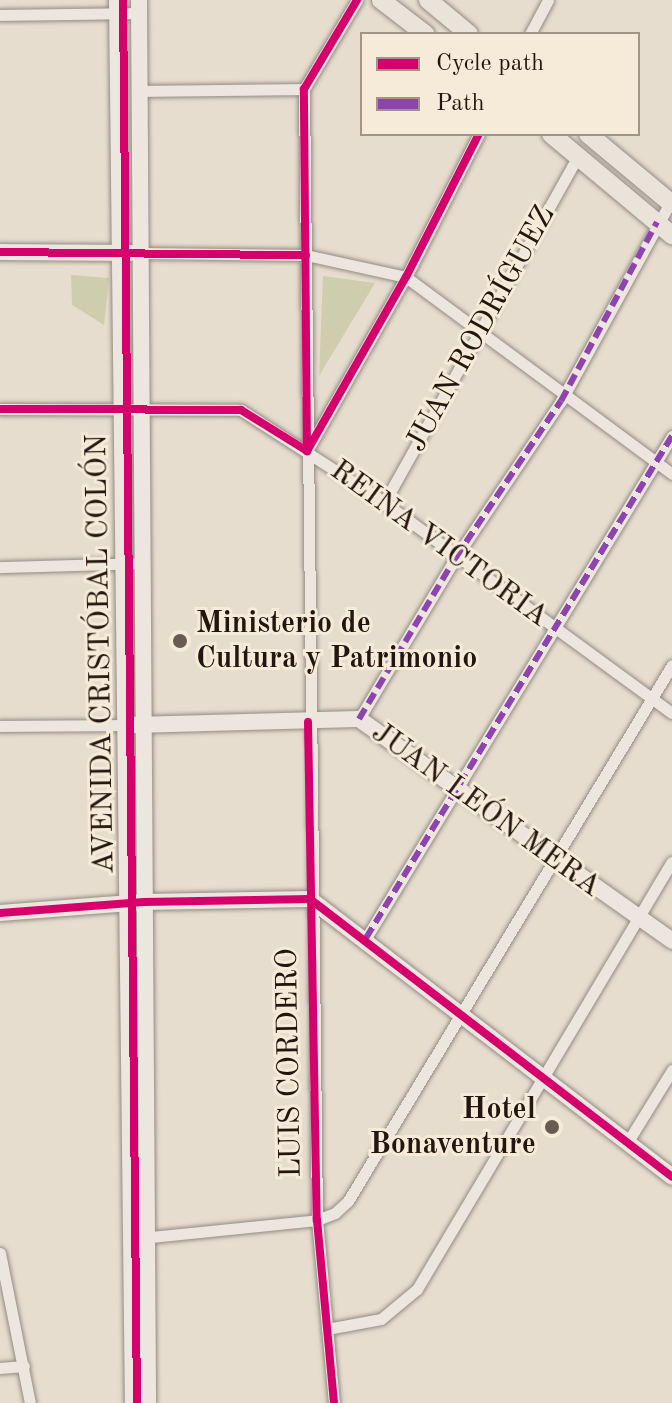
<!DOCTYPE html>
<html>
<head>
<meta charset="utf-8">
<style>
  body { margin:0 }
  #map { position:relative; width:672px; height:1403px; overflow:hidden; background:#e7ddcf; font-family:"Old Standard TT",serif }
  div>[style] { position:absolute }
  .green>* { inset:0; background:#ceceaf }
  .roads { filter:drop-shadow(0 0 2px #938c83) drop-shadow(0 0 2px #938c83) }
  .street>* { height:11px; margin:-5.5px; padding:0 5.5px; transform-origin:5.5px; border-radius:5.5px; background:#ece6df }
  .secondary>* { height:16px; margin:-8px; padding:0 8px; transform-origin:8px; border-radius:8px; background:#ece6df }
  .primary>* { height:18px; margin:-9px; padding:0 9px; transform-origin:9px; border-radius:9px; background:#e9e3da }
  .quiet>* { height:6px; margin-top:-3px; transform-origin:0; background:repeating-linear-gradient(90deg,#8e44ad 0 12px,transparent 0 18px) }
  .cycleway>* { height:8px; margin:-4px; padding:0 4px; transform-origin:4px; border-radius:4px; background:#d6006c }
  .dots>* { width:22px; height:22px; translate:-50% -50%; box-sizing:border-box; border:4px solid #f6ead9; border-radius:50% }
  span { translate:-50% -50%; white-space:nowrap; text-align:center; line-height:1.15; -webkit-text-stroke:6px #f6ead9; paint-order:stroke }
  .street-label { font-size:30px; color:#23150f }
  .poi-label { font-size:30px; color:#23150f; font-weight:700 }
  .left { translate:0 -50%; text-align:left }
  .right { translate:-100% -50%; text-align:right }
  .legend { position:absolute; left:360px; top:32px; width:280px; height:104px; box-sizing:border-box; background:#f6ead9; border:2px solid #a29588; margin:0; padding:10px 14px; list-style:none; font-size:24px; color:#23150f }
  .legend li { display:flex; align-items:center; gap:16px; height:40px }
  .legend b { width:40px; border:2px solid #a29588 }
</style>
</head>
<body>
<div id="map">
  <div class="green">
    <div style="clip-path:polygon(71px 275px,109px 278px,104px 325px,72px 305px)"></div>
    <div style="clip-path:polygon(323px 276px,375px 283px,319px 376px)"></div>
  </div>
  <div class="roads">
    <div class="street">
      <div style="left:0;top:15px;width:139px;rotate:-0.8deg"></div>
      <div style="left:530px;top:34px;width:38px;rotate:-62deg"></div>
      <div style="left:139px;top:91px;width:165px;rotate:-0.7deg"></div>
      <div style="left:141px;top:253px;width:165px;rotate:0.7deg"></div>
      <div style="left:306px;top:255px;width:102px;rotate:12.4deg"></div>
      <div style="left:406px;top:277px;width:331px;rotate:36.5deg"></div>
      <div style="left:0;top:409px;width:241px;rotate:0.2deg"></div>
      <div style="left:241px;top:410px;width:163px;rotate:32.7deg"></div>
      <div style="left:378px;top:498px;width:364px;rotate:36.2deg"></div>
      <div style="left:307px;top:451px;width:200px;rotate:-60.4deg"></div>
      <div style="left:406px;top:277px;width:161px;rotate:-63deg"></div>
      <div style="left:384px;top:503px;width:398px;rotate:-60.8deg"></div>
      <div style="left:0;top:567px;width:142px;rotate:-1.6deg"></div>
      <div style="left:359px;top:719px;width:189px;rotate:-59.1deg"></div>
      <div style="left:456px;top:557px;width:188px;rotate:-56.1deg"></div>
      <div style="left:561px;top:401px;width:230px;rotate:-61.2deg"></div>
      <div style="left:0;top:726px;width:123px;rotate:-0.5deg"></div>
      <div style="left:366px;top:938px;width:588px;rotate:-58.64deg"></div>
      <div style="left:627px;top:1143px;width:86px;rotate:-58.3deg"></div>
      <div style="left:141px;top:1238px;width:177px;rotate:-5.8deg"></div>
      <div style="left:317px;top:1220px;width:19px;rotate:-21deg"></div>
      <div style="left:335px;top:1213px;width:18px;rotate:-43deg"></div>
      <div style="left:348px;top:1201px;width:626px;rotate:-58.85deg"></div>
      <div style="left:0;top:1253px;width:153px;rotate:78.7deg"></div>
      <div style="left:327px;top:1329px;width:55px;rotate:-10.5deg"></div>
      <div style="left:381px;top:1319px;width:47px;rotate:-39.8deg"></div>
      <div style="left:417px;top:1289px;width:497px;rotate:-59.2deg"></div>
      <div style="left:0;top:1368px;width:24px;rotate:-5deg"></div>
      <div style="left:334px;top:1403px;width:184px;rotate:-95.3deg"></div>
      <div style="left:317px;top:1220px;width:1131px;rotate:-90.66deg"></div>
      <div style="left:304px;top:89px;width:104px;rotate:-59.2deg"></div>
    </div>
    <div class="secondary">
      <div style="left:117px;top:0;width:1403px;rotate:89.35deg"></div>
      <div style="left:139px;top:0;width:1403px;rotate:89.63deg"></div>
      <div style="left:0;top:252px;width:130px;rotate:0.4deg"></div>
      <div style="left:132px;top:725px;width:227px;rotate:-1.5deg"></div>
      <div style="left:359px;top:719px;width:384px;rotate:35.3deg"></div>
      <div style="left:0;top:913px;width:144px;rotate:-4.4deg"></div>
      <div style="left:144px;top:902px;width:166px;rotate:-1deg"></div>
      <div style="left:310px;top:899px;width:456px;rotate:37.5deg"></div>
    </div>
    <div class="primary">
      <div style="left:381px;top:0;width:56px;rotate:37.7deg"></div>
      <div style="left:428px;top:0;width:53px;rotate:39.7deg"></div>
      <div style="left:551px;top:134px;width:158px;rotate:39.9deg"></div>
      <div style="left:588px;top:134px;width:109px;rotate:39.8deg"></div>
    </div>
  </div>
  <div class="quiet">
    <div style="left:359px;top:719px;width:189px;rotate:-59.1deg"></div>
    <div style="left:456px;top:557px;width:188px;rotate:-56.1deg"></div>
    <div style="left:561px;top:401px;width:203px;rotate:-61.8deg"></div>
    <div style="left:366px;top:938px;width:588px;rotate:-58.64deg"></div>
  </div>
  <div class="cycleway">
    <div style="left:123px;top:0;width:1403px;rotate:89.43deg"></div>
    <div style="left:0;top:252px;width:306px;rotate:0.6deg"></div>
    <div style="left:0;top:409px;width:241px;rotate:0.2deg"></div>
    <div style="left:241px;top:410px;width:78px;rotate:31.8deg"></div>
    <div style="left:307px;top:451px;width:362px;rotate:-90.5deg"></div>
    <div style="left:304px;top:89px;width:104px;rotate:-59.2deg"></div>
    <div style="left:307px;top:451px;width:200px;rotate:-60.4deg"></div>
    <div style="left:406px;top:277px;width:161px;rotate:-63deg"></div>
    <div style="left:308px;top:722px;width:498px;rotate:89deg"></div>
    <div style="left:317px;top:1220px;width:184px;rotate:84.7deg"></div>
    <div style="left:0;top:913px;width:144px;rotate:-4.4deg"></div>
    <div style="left:144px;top:902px;width:166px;rotate:-1deg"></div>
    <div style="left:310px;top:899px;width:456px;rotate:37.5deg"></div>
  </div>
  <div class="dots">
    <div style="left:180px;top:641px;background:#685b52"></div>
    <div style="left:552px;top:1127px;background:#685b52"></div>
  </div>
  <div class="street-label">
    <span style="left:481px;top:329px;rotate:-61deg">JUAN RODRÍGUEZ</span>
    <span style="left:439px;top:544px;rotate:36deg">REINA VICTORIA</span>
    <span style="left:101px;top:654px;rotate:-91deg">AVENIDA CRISTÓBAL COLÓN</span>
    <span style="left:486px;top:810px;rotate:36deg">JUAN LEÓN MERA</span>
    <span style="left:290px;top:1063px;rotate:-91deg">LUIS CORDERO</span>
  </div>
  <div class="poi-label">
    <span class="left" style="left:196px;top:641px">Ministerio de<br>Cultura y Patrimonio</span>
    <span class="right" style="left:536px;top:1127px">Hotel<br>Bonaventure</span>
  </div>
  <ul class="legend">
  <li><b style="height:10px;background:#d6006c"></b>Cycle path</li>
  <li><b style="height:10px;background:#8e44ad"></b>Path</li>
  </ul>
</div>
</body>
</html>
